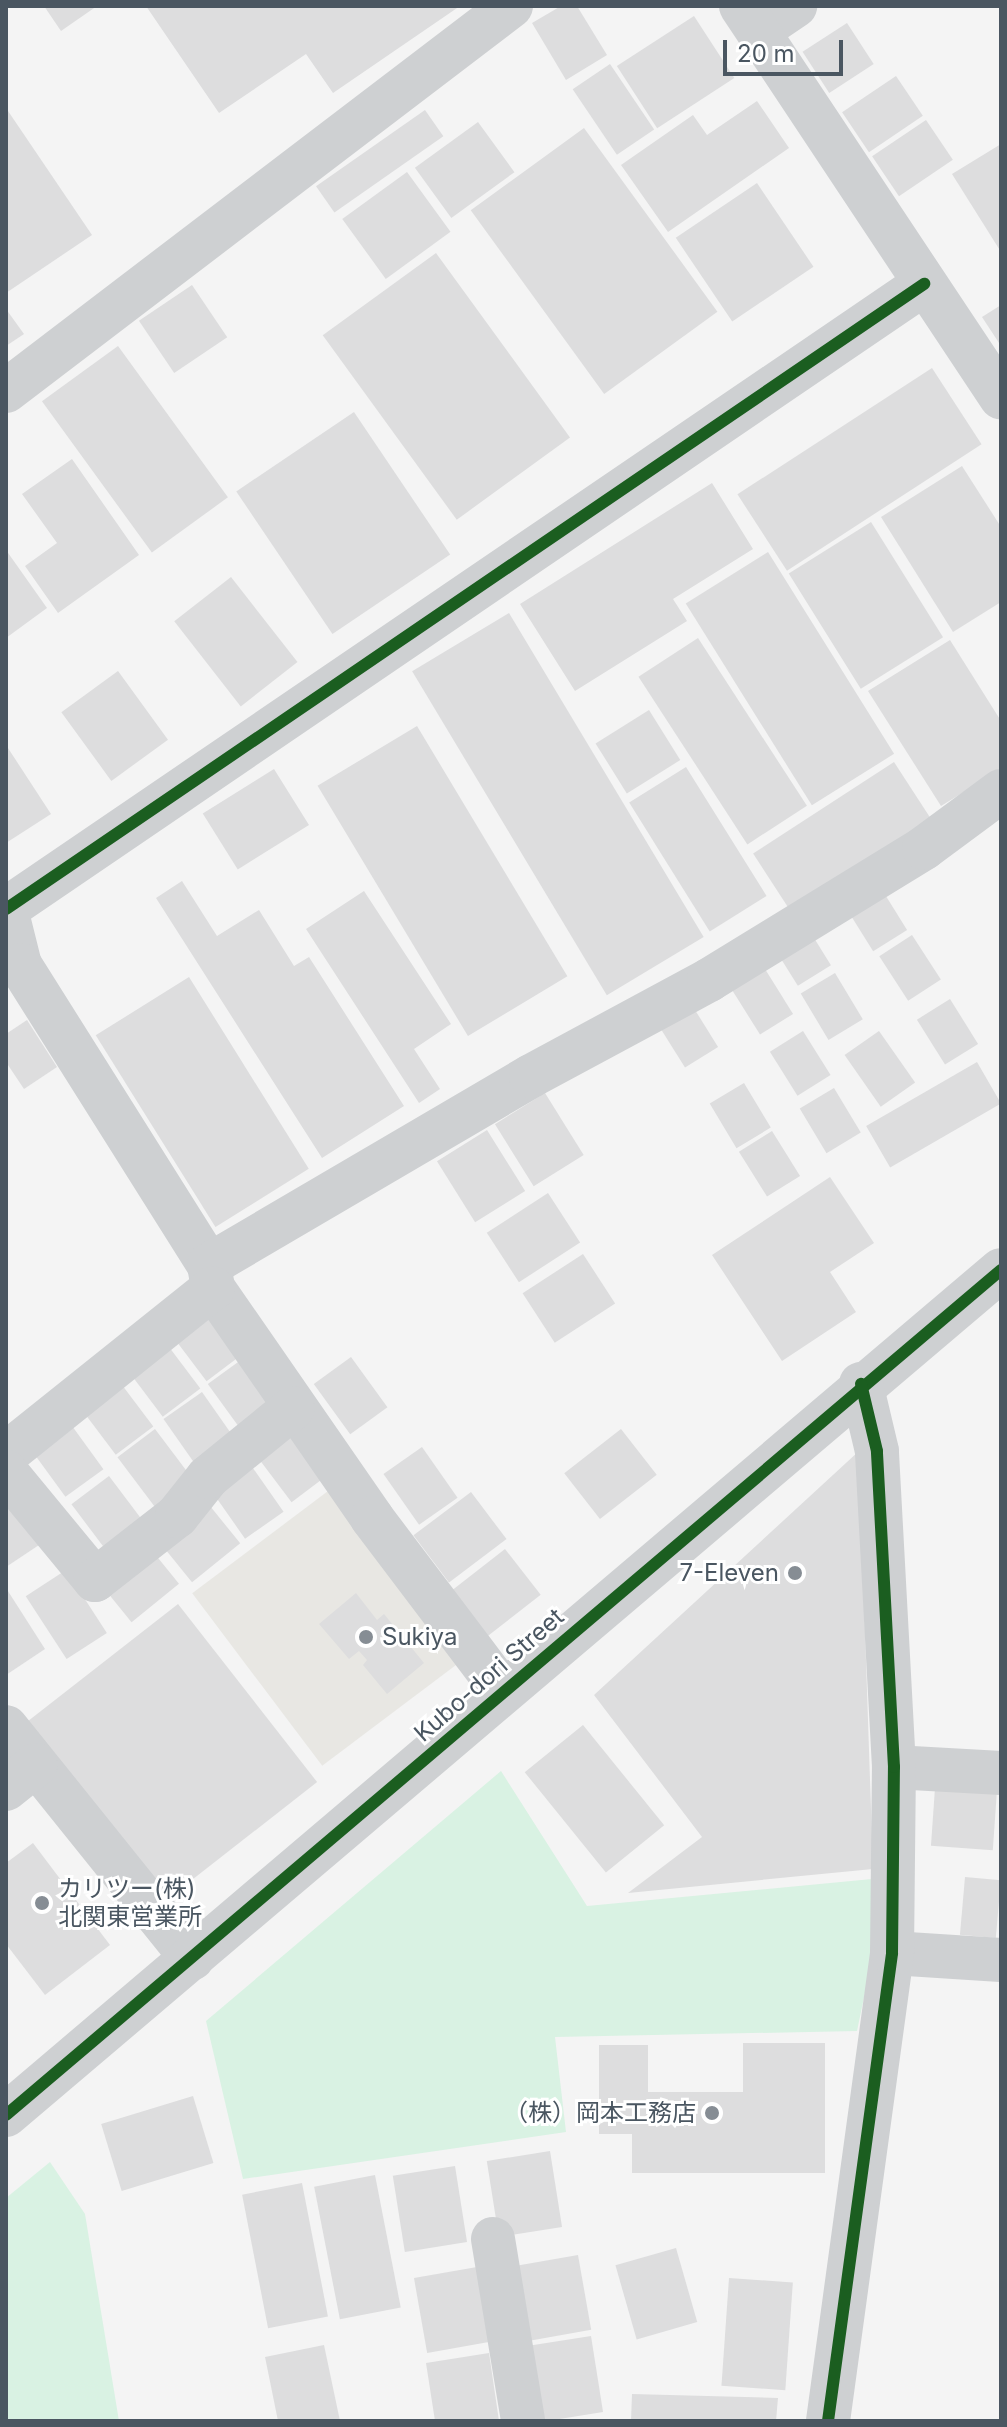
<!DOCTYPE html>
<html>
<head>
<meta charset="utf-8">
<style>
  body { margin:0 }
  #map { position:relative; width:1007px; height:2427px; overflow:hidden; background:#f4f4f4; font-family:Inter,"Noto Sans JP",sans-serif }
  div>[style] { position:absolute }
  .commercial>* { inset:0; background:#e8e7e3; transform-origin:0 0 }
  .green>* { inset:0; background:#d9f2e3 }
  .building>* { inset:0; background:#ddddde; transform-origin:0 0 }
  .minor>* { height:44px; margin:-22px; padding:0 22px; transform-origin:22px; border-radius:22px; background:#ced0d2 }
  .tertiary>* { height:44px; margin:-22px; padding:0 22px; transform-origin:22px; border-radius:22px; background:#ced0d2 }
  .cycleway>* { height:12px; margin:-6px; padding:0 6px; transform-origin:6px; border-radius:6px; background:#1b5e20 }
  .dots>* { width:22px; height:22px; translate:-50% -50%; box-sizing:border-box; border:4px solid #fff; border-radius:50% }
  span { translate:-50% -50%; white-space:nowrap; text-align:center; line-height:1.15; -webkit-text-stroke:6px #fff; paint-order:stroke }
  .poi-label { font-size:24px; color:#4a5661 }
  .right { translate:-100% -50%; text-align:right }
  .left { translate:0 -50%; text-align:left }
  .street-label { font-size:24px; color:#4a5661 }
  .frame { position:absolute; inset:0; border:8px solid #4a5661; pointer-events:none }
  .scale { position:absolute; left:723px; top:40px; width:120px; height:36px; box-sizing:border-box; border:4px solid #4a5661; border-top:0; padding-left:10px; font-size:24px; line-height:28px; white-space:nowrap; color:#4a5661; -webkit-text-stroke:6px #fff; paint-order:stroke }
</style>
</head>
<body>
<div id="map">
  <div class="commercial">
    <div style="left:336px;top:1485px;width:216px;height:180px;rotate:53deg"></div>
  </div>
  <div class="green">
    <div style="clip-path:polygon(501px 1771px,587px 1906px,872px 1879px,874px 1949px,857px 2031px,555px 2037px,566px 2132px,243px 2179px,206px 2021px)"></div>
    <div style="clip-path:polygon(50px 2162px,85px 2214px,119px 2421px,6px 2421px,6px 2198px)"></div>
  </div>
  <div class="building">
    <div style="clip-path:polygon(44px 6px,97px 6px,61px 31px)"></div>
    <div style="clip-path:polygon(146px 6px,460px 6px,333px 93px,306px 54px,219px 113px)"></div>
    <div style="clip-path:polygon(561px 6px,577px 6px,607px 55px,566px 80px,532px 23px)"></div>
    <div style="left:694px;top:16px;width:74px;height:92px;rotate:57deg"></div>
    <div style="left:847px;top:23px;width:49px;height:53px;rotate:57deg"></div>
    <div style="left:610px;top:64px;width:79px;height:45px;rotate:56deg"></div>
    <div style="left:896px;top:76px;width:48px;height:65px;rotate:56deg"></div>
    <div style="clip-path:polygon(757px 101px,789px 148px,668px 232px,621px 165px,693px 115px,707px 135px)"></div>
    <div style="clip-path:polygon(6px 108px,92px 235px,6px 293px)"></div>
    <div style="left:425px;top:110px;width:32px;height:133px;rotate:55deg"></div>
    <div style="left:926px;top:120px;width:48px;height:65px;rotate:56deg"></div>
    <div style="left:478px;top:122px;width:62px;height:78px;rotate:54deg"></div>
    <div style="left:584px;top:128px;width:227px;height:140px;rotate:54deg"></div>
    <div style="clip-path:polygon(1001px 144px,1001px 252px,952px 174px)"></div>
    <div style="left:407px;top:172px;width:74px;height:80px;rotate:54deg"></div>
    <div style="left:757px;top:183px;width:101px;height:98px;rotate:56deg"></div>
    <div style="left:436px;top:253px;width:228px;height:140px;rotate:54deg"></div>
    <div style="left:192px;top:285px;width:63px;height:64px;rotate:56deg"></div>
    <div style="clip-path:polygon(1001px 305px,1001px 346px,982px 317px)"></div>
    <div style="clip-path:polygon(6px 309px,24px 334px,6px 346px)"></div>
    <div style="left:118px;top:346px;width:187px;height:94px;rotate:54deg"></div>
    <div style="left:932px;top:368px;width:91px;height:232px;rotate:57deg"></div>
    <div style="left:354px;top:412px;width:172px;height:142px;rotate:56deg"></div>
    <div style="clip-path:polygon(72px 459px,139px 555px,58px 613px,25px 566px,57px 543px,22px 494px)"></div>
    <div style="clip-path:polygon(962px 466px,1001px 527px,1001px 602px,953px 632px,881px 517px)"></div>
    <div style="clip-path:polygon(712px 483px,753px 549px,673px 599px,687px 621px,575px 691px,520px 604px)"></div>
    <div style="left:871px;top:522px;width:136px;height:97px;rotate:58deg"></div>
    <div style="clip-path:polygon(6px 550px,47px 608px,6px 638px)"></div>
    <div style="left:768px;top:552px;width:238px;height:97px;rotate:58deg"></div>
    <div style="left:231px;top:577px;width:108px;height:72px;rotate:52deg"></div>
    <div style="left:509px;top:613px;width:378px;height:113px;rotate:59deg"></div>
    <div style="left:698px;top:638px;width:200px;height:71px;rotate:57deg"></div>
    <div style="clip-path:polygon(950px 640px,1001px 721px,1001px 769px,941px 806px,868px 691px)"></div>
    <div style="left:118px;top:671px;width:85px;height:70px;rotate:54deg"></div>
    <div style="left:649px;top:710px;width:59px;height:63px;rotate:58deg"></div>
    <div style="left:417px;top:726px;width:292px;height:116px;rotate:59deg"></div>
    <div style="clip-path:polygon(6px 745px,51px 814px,6px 843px)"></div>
    <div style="left:894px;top:762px;width:68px;height:168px;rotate:57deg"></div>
    <div style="left:686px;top:767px;width:152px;height:67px;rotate:58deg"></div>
    <div style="left:274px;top:769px;width:66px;height:84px;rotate:58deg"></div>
    <div style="clip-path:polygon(182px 881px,217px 936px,259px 910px,294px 966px,309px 957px,404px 1106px,322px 1158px,156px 898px)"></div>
    <div style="left:879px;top:885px;width:53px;height:40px;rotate:58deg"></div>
    <div style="clip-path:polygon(364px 891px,451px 1024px,414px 1049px,440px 1089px,419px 1103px,306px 929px)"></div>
    <div style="left:912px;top:935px;width:53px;height:39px;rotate:57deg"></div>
    <div style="left:814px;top:938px;width:32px;height:39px;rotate:58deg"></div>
    <div style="left:765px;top:969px;width:53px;height:39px;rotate:58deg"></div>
    <div style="left:835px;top:973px;width:54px;height:40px;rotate:59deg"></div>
    <div style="left:189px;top:977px;width:226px;height:110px;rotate:58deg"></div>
    <div style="left:950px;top:999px;width:53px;height:39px;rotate:58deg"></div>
    <div style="left:690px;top:1002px;width:53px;height:39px;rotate:58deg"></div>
    <div style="clip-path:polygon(27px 1020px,57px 1067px,24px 1089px,6px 1062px,6px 1034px)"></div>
    <div style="left:803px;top:1031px;width:52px;height:39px;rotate:58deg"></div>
    <div style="left:879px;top:1031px;width:63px;height:42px;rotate:55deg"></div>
    <div style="left:977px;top:1062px;width:48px;height:128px;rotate:60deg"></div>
    <div style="left:744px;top:1083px;width:52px;height:40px;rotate:59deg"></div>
    <div style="left:834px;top:1088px;width:52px;height:40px;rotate:59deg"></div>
    <div style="left:545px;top:1093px;width:73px;height:59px;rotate:58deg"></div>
    <div style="left:487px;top:1130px;width:72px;height:59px;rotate:58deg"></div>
    <div style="left:772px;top:1131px;width:53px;height:39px;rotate:58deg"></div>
    <div style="clip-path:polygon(830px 1177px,874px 1243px,830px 1272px,856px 1312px,782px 1361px,712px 1255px)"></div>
    <div style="left:548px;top:1193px;width:59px;height:73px;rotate:57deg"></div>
    <div style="left:583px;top:1254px;width:59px;height:72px;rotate:57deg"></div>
    <div style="left:206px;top:1304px;width:62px;height:46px;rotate:53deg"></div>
    <div style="left:163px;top:1339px;width:62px;height:47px;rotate:53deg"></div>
    <div style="left:245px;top:1357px;width:63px;height:46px;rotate:54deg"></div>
    <div style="left:351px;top:1357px;width:62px;height:46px;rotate:54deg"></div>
    <div style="left:116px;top:1377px;width:62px;height:47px;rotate:53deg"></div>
    <div style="left:202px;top:1392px;width:62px;height:47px;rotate:55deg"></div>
    <div style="left:67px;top:1419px;width:62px;height:47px;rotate:54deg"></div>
    <div style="left:291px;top:1425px;width:62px;height:46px;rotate:53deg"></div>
    <div style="left:155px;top:1429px;width:62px;height:47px;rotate:53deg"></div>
    <div style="left:621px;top:1429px;width:58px;height:72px;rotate:52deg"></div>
    <div style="left:422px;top:1447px;width:62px;height:47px;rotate:55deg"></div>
    <div style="clip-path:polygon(859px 1451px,873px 1869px,628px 1893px,702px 1837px,594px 1695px)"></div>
    <div style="left:248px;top:1461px;width:62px;height:47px;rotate:55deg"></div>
    <div style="left:109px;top:1476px;width:62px;height:47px;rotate:53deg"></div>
    <div style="clip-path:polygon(6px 1487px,42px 1543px,6px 1567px)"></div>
    <div style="left:471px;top:1492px;width:59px;height:72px;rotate:53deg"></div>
    <div style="left:210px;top:1506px;width:48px;height:62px;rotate:51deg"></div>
    <div style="left:150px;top:1548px;width:46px;height:61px;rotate:51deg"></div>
    <div style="left:505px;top:1549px;width:58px;height:72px;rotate:52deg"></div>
    <div style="left:66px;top:1570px;width:75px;height:48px;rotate:57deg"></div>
    <div style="clip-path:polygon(6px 1588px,45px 1649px,6px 1675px)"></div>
    <div style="clip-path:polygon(356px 1593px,377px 1620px,384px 1614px,424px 1663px,387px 1694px,363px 1665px,367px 1660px,359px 1651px,349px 1659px,319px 1624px)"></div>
    <div style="left:178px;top:1604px;width:226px;height:202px;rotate:52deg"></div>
    <div style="left:583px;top:1725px;width:129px;height:75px;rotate:51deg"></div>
    <div style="left:935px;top:1788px;width:62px;height:58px;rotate:4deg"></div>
    <div style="clip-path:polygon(33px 1843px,110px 1945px,45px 1995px,6px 1944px,6px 1863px)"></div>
    <div style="left:965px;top:1877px;width:36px;height:58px;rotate:5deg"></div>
    <div style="clip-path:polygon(743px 2043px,825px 2043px,825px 2173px,632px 2173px,632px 2134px,599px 2134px,599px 2045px,648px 2045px,648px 2092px,743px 2092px)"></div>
    <div style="left:193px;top:2096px;width:70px;height:96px;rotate:73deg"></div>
    <div style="left:550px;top:2151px;width:77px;height:64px;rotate:81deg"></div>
    <div style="left:455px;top:2166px;width:77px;height:63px;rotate:81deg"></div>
    <div style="left:375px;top:2175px;width:135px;height:62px;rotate:79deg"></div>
    <div style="left:302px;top:2183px;width:136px;height:61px;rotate:79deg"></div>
    <div style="left:676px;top:2248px;width:77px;height:63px;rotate:74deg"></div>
    <div style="left:578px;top:2255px;width:76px;height:64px;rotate:80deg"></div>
    <div style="left:477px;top:2267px;width:76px;height:64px;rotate:80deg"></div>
    <div style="left:729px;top:2278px;width:64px;height:108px;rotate:4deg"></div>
    <div style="left:591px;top:2336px;width:77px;height:63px;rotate:81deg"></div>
    <div style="clip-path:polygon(324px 2345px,340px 2421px,278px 2421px,265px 2357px)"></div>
    <div style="clip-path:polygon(489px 2353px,499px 2421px,435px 2421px,426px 2363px)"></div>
    <div style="clip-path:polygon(632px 2394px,778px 2398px,776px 2421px,631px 2421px)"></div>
  </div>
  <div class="minor">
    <div style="left:758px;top:31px;width:45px;rotate:-34deg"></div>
    <div style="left:6px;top:391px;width:635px;rotate:-37.32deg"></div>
    <div style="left:6px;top:909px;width:1111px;rotate:-34.25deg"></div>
    <div style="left:6px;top:909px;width:58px;rotate:76deg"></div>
    <div style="left:20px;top:965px;width:355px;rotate:57.8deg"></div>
    <div style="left:209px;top:1265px;width:23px;rotate:80deg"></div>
    <div style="left:213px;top:1288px;width:280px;rotate:55.3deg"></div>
    <div style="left:372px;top:1518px;width:217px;rotate:52.9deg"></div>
    <div style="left:209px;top:1265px;width:373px;rotate:-30.4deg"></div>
    <div style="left:531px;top:1076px;width:202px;rotate:-28.3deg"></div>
    <div style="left:709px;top:980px;width:252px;rotate:-31.5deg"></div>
    <div style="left:924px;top:848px;width:96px;rotate:-36.5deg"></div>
    <div style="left:6px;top:1454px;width:265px;rotate:-38.7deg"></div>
    <div style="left:6px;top:1472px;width:140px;rotate:50.5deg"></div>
    <div style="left:95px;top:1580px;width:104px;rotate:-38deg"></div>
    <div style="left:177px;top:1516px;width:50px;rotate:-51.5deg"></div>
    <div style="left:208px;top:1477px;width:109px;rotate:-39.1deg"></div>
    <div style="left:6px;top:1727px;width:297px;rotate:51.2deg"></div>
    <div style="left:894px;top:1767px;width:107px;rotate:3.2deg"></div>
    <div style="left:6px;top:1789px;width:38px;rotate:-39deg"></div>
    <div style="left:892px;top:1953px;width:109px;rotate:3.7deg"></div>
    <div style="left:493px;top:2239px;width:184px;rotate:80.6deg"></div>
  </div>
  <div class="tertiary">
    <div style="left:741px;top:6px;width:470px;rotate:56.4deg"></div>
    <div style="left:6px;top:2115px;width:1305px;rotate:-40.34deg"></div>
    <div style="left:828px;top:2421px;width:472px;rotate:-82.2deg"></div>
    <div style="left:892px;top:1953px;width:186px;rotate:-89.4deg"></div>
    <div style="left:894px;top:1767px;width:316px;rotate:-93.1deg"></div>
    <div style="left:877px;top:1451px;width:69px;rotate:-103.4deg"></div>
  </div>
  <div class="cycleway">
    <div style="left:6px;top:909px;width:1111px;rotate:-34.25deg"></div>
    <div style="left:6px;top:2115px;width:1305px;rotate:-40.34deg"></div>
    <div style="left:828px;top:2421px;width:472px;rotate:-82.2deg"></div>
    <div style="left:892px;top:1953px;width:186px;rotate:-89.4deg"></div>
    <div style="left:894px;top:1767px;width:316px;rotate:-93.1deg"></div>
    <div style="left:877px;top:1451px;width:69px;rotate:-103.4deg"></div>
  </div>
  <div class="dots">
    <div style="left:795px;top:1573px;background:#868d94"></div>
    <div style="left:366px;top:1637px;background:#868d94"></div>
    <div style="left:42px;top:1903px;background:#868d94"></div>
    <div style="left:712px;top:2113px;background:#868d94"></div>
  </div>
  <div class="poi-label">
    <span class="right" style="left:779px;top:1573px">7-Eleven</span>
    <span class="left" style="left:382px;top:1637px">Sukiya</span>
    <span class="left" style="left:58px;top:1903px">カリツー(株)<br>北関東営業所</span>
    <span class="right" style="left:696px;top:2113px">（株）岡本工務店</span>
  </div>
  <div class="street-label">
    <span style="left:489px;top:1675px;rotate:-41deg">Kubo-dori Street</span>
  </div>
  <div class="frame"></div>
  <div class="scale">20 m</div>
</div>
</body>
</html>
